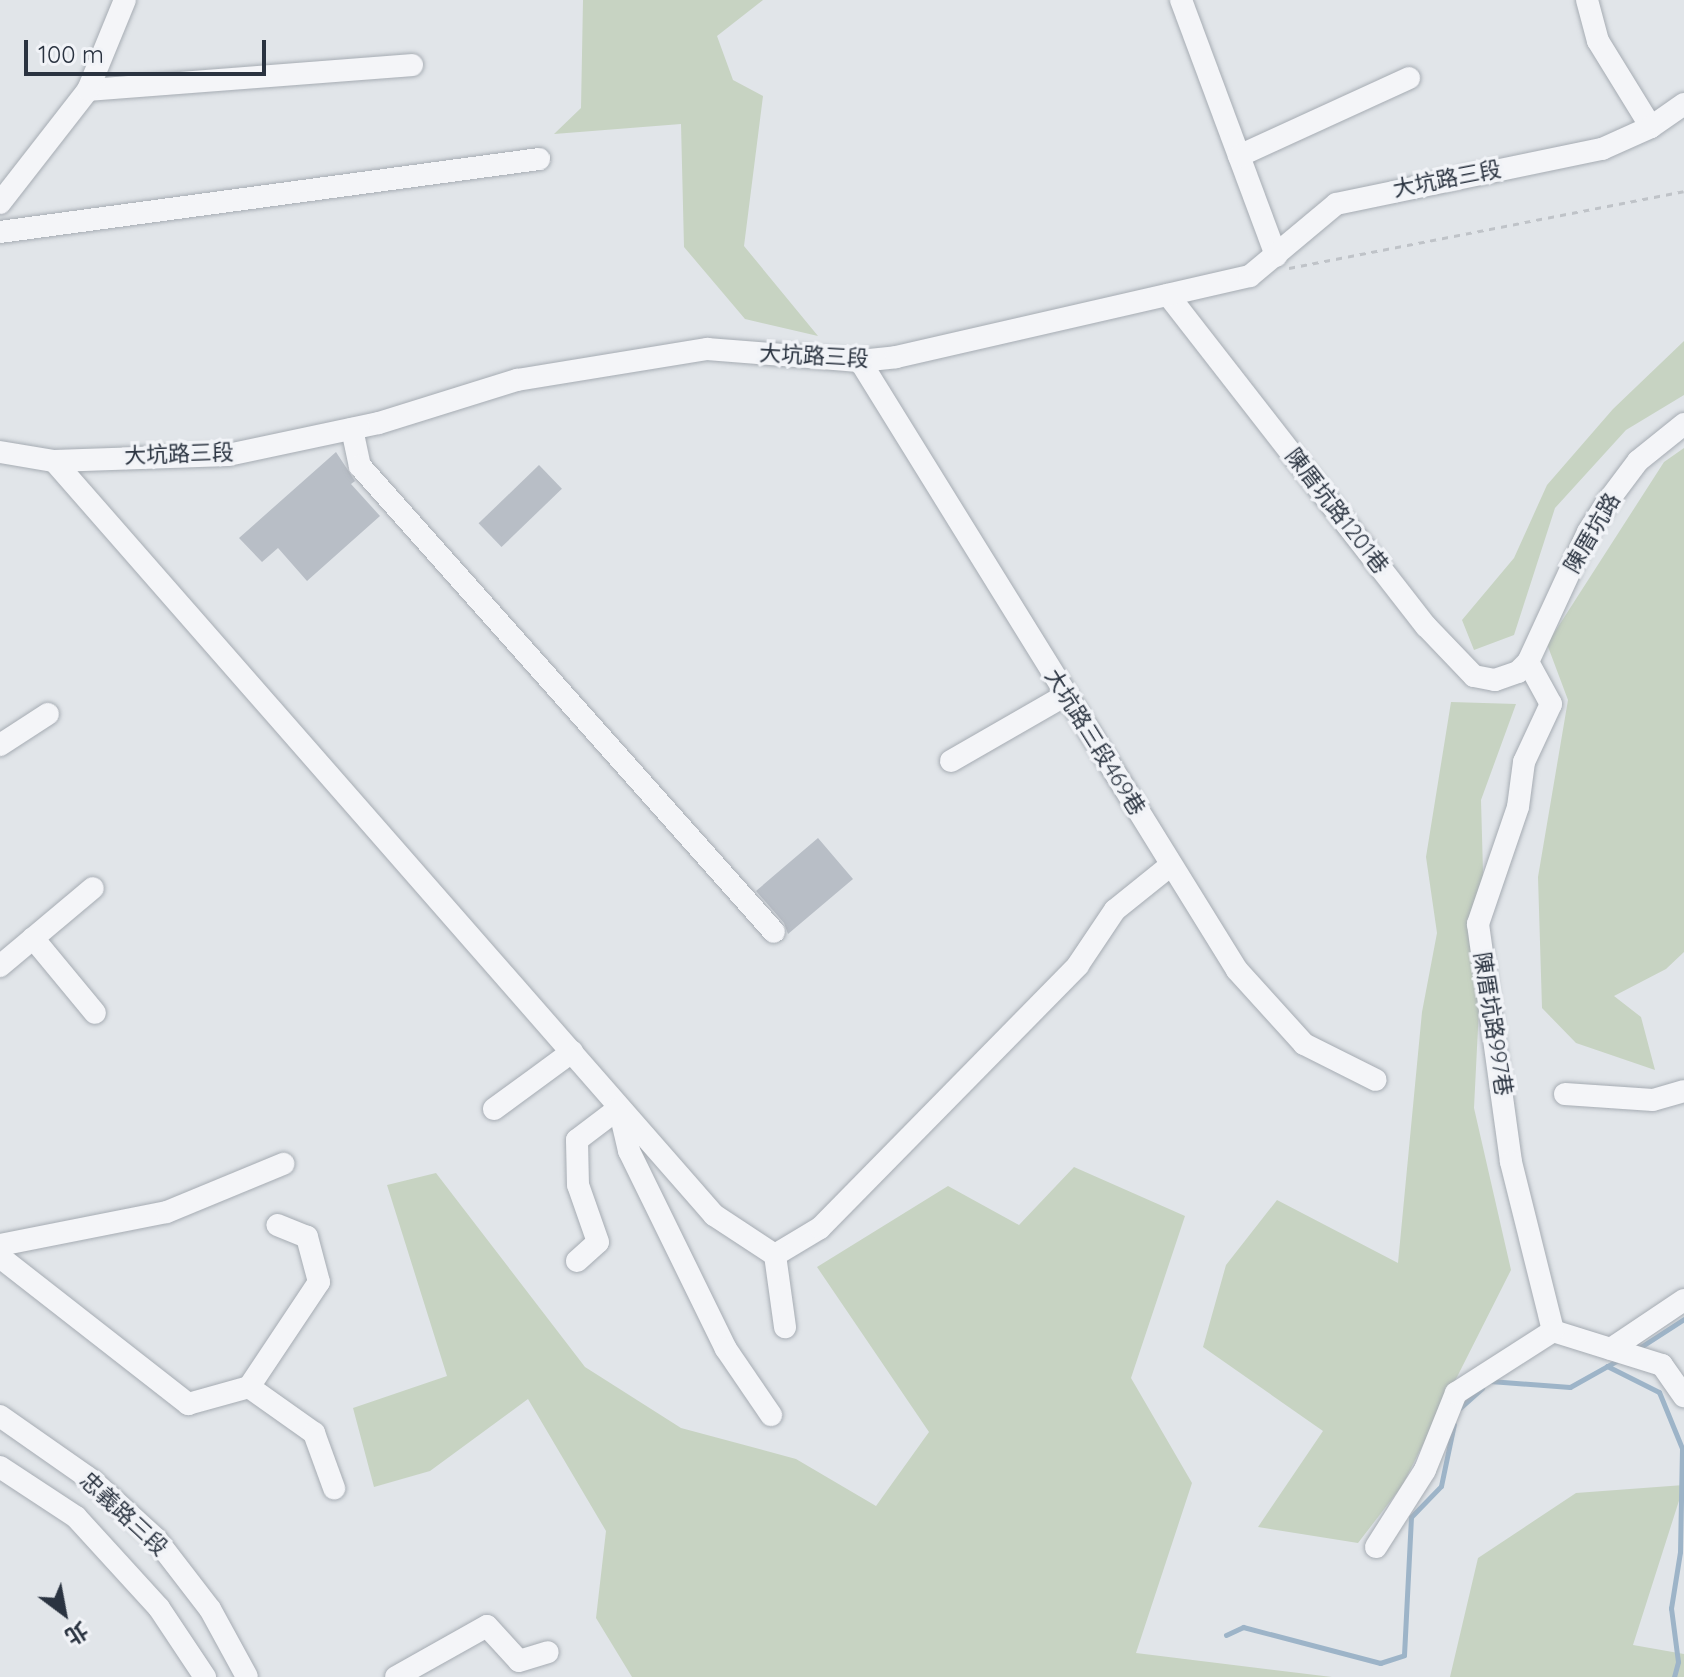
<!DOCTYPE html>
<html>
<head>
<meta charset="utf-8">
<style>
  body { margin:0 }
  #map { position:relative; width:1684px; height:1677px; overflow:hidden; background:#e1e5e9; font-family:Quicksand,"Noto Sans TC",sans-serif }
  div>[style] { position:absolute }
  .green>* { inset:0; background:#c7d3c2 }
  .stream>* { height:5px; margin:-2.5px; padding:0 2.5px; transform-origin:2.5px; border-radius:2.5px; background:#9db4c8 }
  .building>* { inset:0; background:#b8bec6; transform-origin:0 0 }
  .path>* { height:3px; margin-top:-1.5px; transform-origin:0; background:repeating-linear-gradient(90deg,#bfc3c8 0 6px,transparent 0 12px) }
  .roads { filter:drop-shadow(0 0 2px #a6acb3) drop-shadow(0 0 2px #a6acb3) }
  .minor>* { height:22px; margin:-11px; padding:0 11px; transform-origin:11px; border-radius:11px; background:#f4f5f8 }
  span { translate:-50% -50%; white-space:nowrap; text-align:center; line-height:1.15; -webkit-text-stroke:7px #f1f3f7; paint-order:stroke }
  .street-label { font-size:22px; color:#2a3340 }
  .north { position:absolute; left:24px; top:1573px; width:80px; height:80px; -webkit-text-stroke:6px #f1f3f7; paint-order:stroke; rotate:148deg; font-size:22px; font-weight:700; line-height:32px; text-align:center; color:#2a3340 }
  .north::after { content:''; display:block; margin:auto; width:28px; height:36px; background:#2a3340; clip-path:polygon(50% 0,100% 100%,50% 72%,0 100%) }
  .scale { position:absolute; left:24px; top:40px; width:242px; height:36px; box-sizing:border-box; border:4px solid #2a3340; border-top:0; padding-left:10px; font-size:24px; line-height:28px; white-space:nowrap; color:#2a3340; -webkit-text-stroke:6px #f1f3f7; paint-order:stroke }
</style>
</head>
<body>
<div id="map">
  <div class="green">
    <div style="clip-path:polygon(583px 0,763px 0,717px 36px,733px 80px,763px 96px,744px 246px,818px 336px,745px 319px,684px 247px,681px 124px,554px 134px,581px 108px)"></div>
    <div style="clip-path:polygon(1684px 341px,1684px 395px,1626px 430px,1555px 508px,1514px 635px,1474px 650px,1462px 620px,1514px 558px,1547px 485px,1613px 409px)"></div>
    <div style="clip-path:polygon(1684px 448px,1684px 952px,1666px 969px,1614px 996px,1641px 1017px,1655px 1070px,1576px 1043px,1542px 1008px,1538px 877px,1568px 700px,1547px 644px,1664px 462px)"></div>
    <div style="clip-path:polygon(1451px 702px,1516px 704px,1481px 800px,1484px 908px,1474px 1108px,1511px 1270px,1402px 1486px,1358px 1543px,1258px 1527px,1323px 1431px,1203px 1347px,1226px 1265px,1277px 1200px,1398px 1263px,1422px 1012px,1437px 933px,1426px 857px)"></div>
    <div style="clip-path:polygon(1074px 1167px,1185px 1216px,1131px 1378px,1192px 1483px,1136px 1653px,1332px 1677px,632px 1677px,596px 1618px,606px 1531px,528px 1399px,430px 1471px,374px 1487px,353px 1408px,447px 1376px,387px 1185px,436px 1173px,585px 1367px,681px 1428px,796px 1459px,876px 1506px,929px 1432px,817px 1267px,948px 1186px,1019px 1225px)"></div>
    <div style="clip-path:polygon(1684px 1485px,1633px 1645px,1684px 1654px,1684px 1677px,1450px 1677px,1478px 1558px,1576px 1493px)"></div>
  </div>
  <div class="stream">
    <div style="left:1636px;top:1350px;width:57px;rotate:-32.9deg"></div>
    <div style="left:1607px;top:1366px;width:58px;rotate:26.6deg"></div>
    <div style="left:1659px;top:1392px;width:61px;rotate:67.7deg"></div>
    <div style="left:1682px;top:1448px;width:104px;rotate:91.1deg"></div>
    <div style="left:1680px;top:1552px;width:57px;rotate:99.1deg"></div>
    <div style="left:1671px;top:1608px;width:54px;rotate:82.6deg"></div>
    <div style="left:1678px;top:1662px;width:16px;rotate:105deg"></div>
    <div style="left:1490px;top:1381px;width:80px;rotate:4.3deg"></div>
    <div style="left:1570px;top:1387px;width:57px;rotate:-29.2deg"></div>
    <div style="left:1460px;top:1408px;width:30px;rotate:-42deg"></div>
    <div style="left:1226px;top:1635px;width:19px;rotate:-25deg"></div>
    <div style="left:1243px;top:1627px;width:142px;rotate:14.7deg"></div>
    <div style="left:1380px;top:1663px;width:25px;rotate:-18deg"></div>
    <div style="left:1404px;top:1655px;width:138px;rotate:-87.1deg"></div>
    <div style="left:1411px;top:1517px;width:43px;rotate:-45.9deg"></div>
    <div style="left:1441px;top:1486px;width:63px;rotate:-78.2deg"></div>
  </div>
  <div class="building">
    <div style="clip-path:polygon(336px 452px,355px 481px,351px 484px,380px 516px,307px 581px,278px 548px,262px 562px,239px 538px)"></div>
    <div style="left:539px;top:465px;width:33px;height:84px;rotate:46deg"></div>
    <div style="clip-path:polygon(818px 838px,853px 879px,788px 934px,784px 923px,756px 891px)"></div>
  </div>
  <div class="path">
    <div style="left:1289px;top:268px;width:402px;rotate:-11deg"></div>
  </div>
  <div class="roads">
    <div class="minor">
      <div style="left:1181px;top:0;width:273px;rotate:69.6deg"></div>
      <div style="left:1587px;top:0;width:42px;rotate:75deg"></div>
      <div style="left:1598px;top:41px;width:101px;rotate:58.4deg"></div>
      <div style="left:88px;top:90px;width:325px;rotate:-4.4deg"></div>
      <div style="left:1239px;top:156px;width:187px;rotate:-24.6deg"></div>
      <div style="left:0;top:203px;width:143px;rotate:-52.1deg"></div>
      <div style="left:88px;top:90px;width:97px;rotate:-67.7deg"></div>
      <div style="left:0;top:232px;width:544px;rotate:-7.71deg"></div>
      <div style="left:1168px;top:295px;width:420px;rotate:52.1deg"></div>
      <div style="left:1426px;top:626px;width:69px;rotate:46.2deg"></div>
      <div style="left:1474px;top:676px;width:21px;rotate:11deg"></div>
      <div style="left:1495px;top:680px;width:24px;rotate:-19deg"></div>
      <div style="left:1518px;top:672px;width:14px;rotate:-45deg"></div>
      <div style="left:1528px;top:662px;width:143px;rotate:-65.2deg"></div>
      <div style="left:1588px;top:532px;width:37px;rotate:-57deg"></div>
      <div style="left:1608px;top:501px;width:50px;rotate:-53.1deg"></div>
      <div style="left:1638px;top:461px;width:59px;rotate:-38.8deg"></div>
      <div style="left:860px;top:361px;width:716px;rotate:58.24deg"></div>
      <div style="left:1237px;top:970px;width:100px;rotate:47.8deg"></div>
      <div style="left:1304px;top:1044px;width:80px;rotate:26.6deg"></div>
      <div style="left:352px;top:429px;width:38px;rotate:78deg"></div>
      <div style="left:360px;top:466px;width:623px;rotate:48.38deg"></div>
      <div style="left:0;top:452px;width:55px;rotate:9.5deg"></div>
      <div style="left:54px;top:461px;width:174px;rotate:-2deg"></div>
      <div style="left:228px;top:455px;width:154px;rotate:-12deg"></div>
      <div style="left:379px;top:423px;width:145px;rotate:-17.3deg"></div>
      <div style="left:517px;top:380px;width:193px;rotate:-9.3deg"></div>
      <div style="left:707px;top:349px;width:153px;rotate:4.5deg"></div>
      <div style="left:860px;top:361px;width:36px;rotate:-6deg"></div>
      <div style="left:896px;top:357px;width:363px;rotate:-12.9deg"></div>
      <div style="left:1250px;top:276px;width:112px;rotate:-39.9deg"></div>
      <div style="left:1336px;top:204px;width:272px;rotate:-11.7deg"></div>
      <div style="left:1602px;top:149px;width:54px;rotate:-24.2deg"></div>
      <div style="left:1651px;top:127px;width:40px;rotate:-34.9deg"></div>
      <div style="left:54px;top:461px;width:1002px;rotate:48.8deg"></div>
      <div style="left:714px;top:1215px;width:73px;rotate:33.3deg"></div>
      <div style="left:775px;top:1255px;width:52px;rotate:-31deg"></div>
      <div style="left:820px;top:1228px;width:368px;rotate:-45.5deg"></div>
      <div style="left:1078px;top:965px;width:66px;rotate:-56.1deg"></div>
      <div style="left:1115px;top:910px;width:72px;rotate:-38.8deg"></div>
      <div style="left:1528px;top:662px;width:48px;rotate:61.3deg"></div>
      <div style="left:1551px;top:704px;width:64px;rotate:115deg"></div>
      <div style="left:1524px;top:762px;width:45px;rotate:97.6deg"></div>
      <div style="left:1518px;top:807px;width:124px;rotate:108.9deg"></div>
      <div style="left:1478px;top:924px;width:240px;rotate:82.1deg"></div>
      <div style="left:1511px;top:1162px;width:174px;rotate:76deg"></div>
      <div style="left:1553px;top:1331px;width:114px;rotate:17.3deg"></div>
      <div style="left:1662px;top:1365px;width:38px;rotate:55deg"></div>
      <div style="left:0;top:745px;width:57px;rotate:-32.9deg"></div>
      <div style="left:951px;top:761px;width:133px;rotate:-29.9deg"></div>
      <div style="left:33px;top:938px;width:97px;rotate:50.4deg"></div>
      <div style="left:0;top:966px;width:121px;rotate:-40deg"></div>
      <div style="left:1565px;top:1094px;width:88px;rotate:3.9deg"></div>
      <div style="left:1653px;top:1100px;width:32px;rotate:-16deg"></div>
      <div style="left:494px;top:1109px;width:97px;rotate:-36.2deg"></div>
      <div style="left:0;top:1245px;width:170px;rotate:-11.2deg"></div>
      <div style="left:167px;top:1212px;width:126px;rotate:-22.5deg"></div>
      <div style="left:775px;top:1255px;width:73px;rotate:82.1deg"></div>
      <div style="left:0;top:1257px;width:239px;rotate:38deg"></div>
      <div style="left:188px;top:1404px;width:63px;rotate:-15.6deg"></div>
      <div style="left:249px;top:1387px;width:126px;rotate:-56.3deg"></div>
      <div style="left:319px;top:1282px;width:47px;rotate:-104.9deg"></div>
      <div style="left:307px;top:1237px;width:32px;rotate:-158deg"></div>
      <div style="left:577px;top:1261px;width:28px;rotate:-42deg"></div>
      <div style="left:598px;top:1242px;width:60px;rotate:-109.3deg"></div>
      <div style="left:578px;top:1185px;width:45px;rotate:-91.3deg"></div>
      <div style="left:577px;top:1140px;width:53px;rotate:-37.3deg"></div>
      <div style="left:619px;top:1108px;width:44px;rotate:76.9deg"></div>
      <div style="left:629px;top:1151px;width:220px;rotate:63.9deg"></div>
      <div style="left:726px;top:1349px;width:80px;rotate:55.7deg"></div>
      <div style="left:1611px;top:1349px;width:88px;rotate:-33.9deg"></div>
      <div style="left:249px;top:1387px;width:80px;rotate:35.3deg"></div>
      <div style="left:314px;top:1433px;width:59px;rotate:70deg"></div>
      <div style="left:0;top:1416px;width:113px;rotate:35deg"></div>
      <div style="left:93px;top:1481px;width:86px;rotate:42.6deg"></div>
      <div style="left:156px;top:1539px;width:88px;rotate:52.4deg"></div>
      <div style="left:210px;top:1609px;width:77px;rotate:61.4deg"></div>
      <div style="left:0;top:1467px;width:91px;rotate:33.3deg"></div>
      <div style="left:76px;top:1517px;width:123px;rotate:47.6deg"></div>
      <div style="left:159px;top:1608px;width:83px;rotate:56.3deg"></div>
      <div style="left:1376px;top:1547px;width:91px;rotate:-57.5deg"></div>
      <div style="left:1425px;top:1470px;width:83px;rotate:-68.1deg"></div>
      <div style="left:1456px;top:1393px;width:115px;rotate:-32.6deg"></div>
      <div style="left:396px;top:1677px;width:104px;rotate:-29.3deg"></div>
      <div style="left:487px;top:1626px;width:47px;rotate:47.6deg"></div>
      <div style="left:519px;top:1661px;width:30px;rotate:-17deg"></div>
    </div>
  </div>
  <div class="street-label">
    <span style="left:1447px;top:179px;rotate:-11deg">大坑路三段</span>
    <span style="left:814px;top:356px;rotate:3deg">大坑路三段</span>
    <span style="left:179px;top:454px;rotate:-2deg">大坑路三段</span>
    <span style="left:1337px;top:511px;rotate:52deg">陳厝坑路1201巷</span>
    <span style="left:1592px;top:533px;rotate:-60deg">陳厝坑路</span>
    <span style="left:1095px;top:742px;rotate:58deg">大坑路三段469巷</span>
    <span style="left:1493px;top:1024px;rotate:81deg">陳厝坑路997巷</span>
    <span style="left:124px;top:1514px;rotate:43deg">忠義路三段</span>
  </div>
  <div class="north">北</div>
  <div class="scale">100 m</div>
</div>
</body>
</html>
